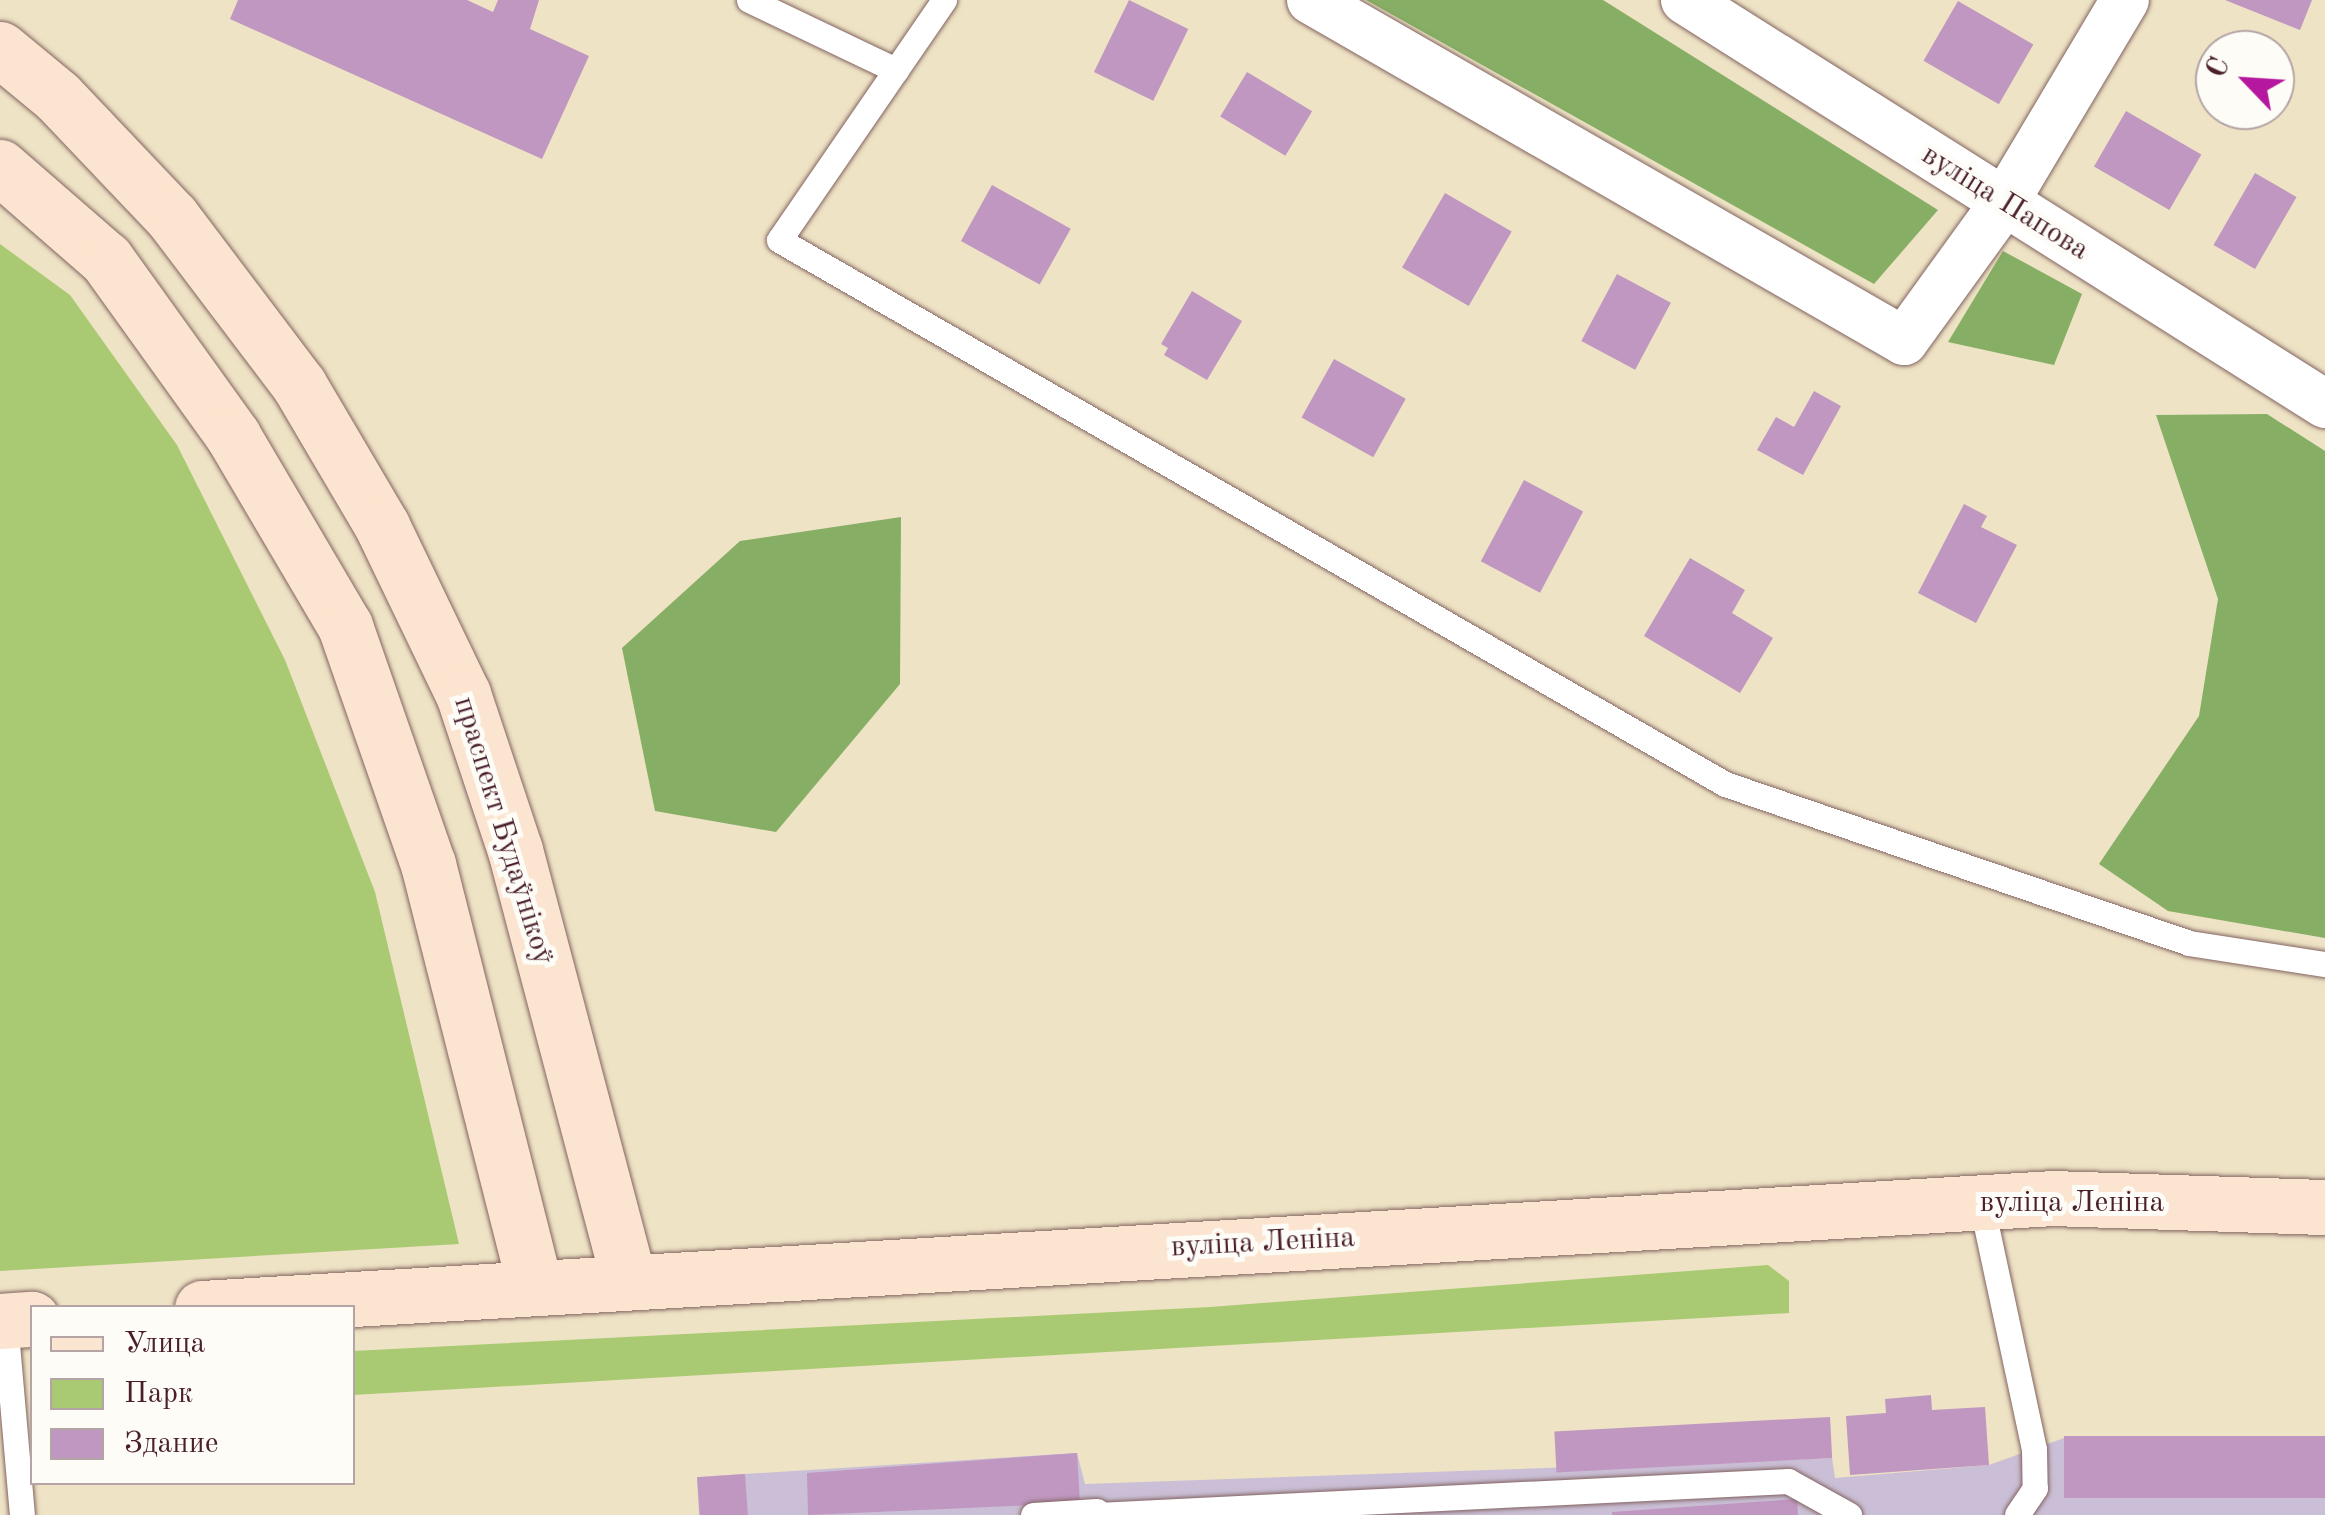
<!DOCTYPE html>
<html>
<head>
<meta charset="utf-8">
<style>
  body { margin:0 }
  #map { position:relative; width:2325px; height:1515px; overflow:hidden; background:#eee3c5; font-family:"Old Standard TT",serif }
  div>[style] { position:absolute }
  .industrial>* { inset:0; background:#cabfd6 }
  .green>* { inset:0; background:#a9ca72 }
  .forest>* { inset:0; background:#86ae64 }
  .building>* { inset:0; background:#bf97c0; transform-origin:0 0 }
  .roads { filter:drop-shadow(0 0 2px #836461) drop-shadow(0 0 2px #836461) }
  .service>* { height:25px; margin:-12.5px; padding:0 12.5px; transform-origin:12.5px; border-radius:12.5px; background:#fff }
  .minor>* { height:48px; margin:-24px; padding:0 24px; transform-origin:24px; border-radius:24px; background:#fff }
  .secondary>* { height:55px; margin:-27.5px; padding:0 27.5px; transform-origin:27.5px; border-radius:27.5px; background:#fce5d0 }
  span { translate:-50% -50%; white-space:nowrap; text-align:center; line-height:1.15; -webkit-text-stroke:10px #fdfcf7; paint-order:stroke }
  .street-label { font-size:30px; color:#4a1f2b }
  .legend { position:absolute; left:30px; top:1305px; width:325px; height:180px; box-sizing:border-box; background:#fdfcf7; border:2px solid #b5a4a5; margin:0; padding:12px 18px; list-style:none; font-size:30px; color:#4a1f2b }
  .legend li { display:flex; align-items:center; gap:20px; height:50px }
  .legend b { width:50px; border:2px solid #b5a4a5 }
  .north { position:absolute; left:2195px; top:30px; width:100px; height:100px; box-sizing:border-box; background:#fdfcf7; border:2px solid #b5a4a5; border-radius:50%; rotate:295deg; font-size:28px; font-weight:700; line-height:40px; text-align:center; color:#4a1f2b }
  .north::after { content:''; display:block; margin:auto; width:35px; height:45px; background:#b5179e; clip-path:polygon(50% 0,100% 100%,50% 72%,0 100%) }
</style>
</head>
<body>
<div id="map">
  <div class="industrial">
    <div style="clip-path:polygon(2325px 1436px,2325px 1515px,699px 1515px,697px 1477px,1077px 1453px,1085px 1484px,1832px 1458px,1835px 1478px,1989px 1465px,2064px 1438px)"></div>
  </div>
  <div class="green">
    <div style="clip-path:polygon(0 244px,70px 295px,177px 445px,285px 660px,375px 892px,459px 1244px,0 1271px)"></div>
    <div style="clip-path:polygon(1768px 1265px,1789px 1281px,1789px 1313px,353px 1395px,353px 1351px,1210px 1307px)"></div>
  </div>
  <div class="forest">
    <div style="clip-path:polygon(1366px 0,1603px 0,1938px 210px,1874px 284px)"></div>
    <div style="clip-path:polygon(2003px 251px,2082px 294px,2054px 365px,1948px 342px)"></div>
    <div style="clip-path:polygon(2267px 414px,2325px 451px,2325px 938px,2168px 911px,2099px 864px,2199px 716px,2218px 599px,2156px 415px)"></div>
    <div style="clip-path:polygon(901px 517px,900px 684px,776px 832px,655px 811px,622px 648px,740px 541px)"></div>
  </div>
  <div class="building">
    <div style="clip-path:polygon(238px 0,467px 0,493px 12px,498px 0,539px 0,530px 29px,589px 56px,542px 159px,230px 19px)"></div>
    <div style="left:1129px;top:0;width:66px;height:80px;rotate:26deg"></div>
    <div style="clip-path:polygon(2225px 0,2312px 0,2300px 30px)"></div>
    <div style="left:1958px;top:1px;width:87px;height:69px;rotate:30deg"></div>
    <div style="left:1247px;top:72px;width:76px;height:52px;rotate:31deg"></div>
    <div style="left:2126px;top:111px;width:87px;height:64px;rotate:30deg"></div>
    <div style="left:2255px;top:173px;width:48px;height:83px;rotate:30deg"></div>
    <div style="left:992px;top:185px;width:90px;height:64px;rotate:29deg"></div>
    <div style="left:1445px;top:193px;width:77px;height:86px;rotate:30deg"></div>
    <div style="left:1617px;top:274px;width:61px;height:76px;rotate:28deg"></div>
    <div style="clip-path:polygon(1192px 291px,1242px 321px,1207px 380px,1164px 355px,1168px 348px,1161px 344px)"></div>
    <div style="left:1334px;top:359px;width:82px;height:67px;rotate:29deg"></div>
    <div style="clip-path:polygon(1814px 391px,1841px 406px,1803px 475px,1757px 450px,1776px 417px,1794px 427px)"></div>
    <div style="left:1524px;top:480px;width:67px;height:92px;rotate:28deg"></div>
    <div style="clip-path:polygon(1964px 504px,1987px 516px,1981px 527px,2017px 545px,1976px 623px,1918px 593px)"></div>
    <div style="clip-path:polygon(1690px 558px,1745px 590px,1732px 613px,1773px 638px,1740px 693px,1644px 636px)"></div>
    <div style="clip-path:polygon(1931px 1395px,1932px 1410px,1985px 1407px,1989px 1465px,1850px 1475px,1846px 1416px,1886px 1413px,1885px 1399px)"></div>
    <div style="left:1830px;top:1417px;width:41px;height:276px;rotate:87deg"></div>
    <div style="left:2325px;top:1436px;width:62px;height:261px;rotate:90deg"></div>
    <div style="clip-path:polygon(1077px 1453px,1080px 1503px,808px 1515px,807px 1473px)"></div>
    <div style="left:745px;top:1474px;width:41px;height:48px;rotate:86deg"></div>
    <div style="clip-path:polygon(1797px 1499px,1798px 1515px,1612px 1515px,1612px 1512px)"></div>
  </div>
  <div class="roads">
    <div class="service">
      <div style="left:749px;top:0;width:163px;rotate:25.5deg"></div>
      <div style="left:944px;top:0;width:291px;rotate:124.5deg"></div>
      <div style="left:779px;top:240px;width:1091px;rotate:29.9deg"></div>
      <div style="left:1725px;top:784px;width:490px;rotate:18.9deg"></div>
      <div style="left:2189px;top:943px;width:138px;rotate:8.8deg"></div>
      <div style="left:1981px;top:1202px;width:253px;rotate:77.9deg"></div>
      <div style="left:2034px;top:1449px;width:39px;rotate:89deg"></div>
      <div style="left:2035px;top:1488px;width:32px;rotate:124deg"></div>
      <div style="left:5px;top:1321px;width:195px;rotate:85deg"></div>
      <div style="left:1033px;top:1515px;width:64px;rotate:-3.6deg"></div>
      <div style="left:1097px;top:1515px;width:692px;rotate:-2.82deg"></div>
      <div style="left:1788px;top:1481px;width:70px;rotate:29.1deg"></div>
    </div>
    <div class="minor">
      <div style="left:1311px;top:0;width:684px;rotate:29.9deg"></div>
      <div style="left:1904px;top:341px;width:170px;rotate:-54.1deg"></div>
      <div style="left:2004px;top:203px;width:236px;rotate:-59.2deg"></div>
      <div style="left:1685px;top:0;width:757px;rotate:32.26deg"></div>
    </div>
    <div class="secondary">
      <div style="left:0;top:49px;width:75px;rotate:39.6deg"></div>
      <div style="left:58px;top:97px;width:166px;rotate:46.5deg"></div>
      <div style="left:172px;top:217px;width:211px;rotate:52.9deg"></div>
      <div style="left:299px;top:385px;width:164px;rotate:59.5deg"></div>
      <div style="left:382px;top:526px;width:187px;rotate:64.3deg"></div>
      <div style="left:463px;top:694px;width:164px;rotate:71.6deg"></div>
      <div style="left:515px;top:850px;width:443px;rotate:75.2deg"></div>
      <div style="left:0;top:167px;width:140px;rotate:41deg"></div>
      <div style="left:106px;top:259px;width:218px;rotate:54.3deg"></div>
      <div style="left:233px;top:436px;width:221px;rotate:59.5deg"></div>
      <div style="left:345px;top:626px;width:252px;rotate:70.8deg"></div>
      <div style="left:428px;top:864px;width:432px;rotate:75.8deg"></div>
      <div style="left:202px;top:1308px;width:1853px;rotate:-3.4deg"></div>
      <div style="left:2052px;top:1198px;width:273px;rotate:1.9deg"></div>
      <div style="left:0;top:1321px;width:32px;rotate:-4deg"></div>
    </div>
  </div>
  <div class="street-label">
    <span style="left:2005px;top:203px;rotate:32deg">вуліца Папова</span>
    <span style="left:503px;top:831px;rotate:73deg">праспект Будаўнікоў</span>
    <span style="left:2072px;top:1203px">вуліца Леніна</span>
    <span style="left:1263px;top:1243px;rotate:-3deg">вуліца Леніна</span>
  </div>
  <ul class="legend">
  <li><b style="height:12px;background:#fce5d0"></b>Улица</li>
  <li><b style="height:28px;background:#a9ca72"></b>Парк</li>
  <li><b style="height:28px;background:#bf97c0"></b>Здание</li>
  </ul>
  <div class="north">С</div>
</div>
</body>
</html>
